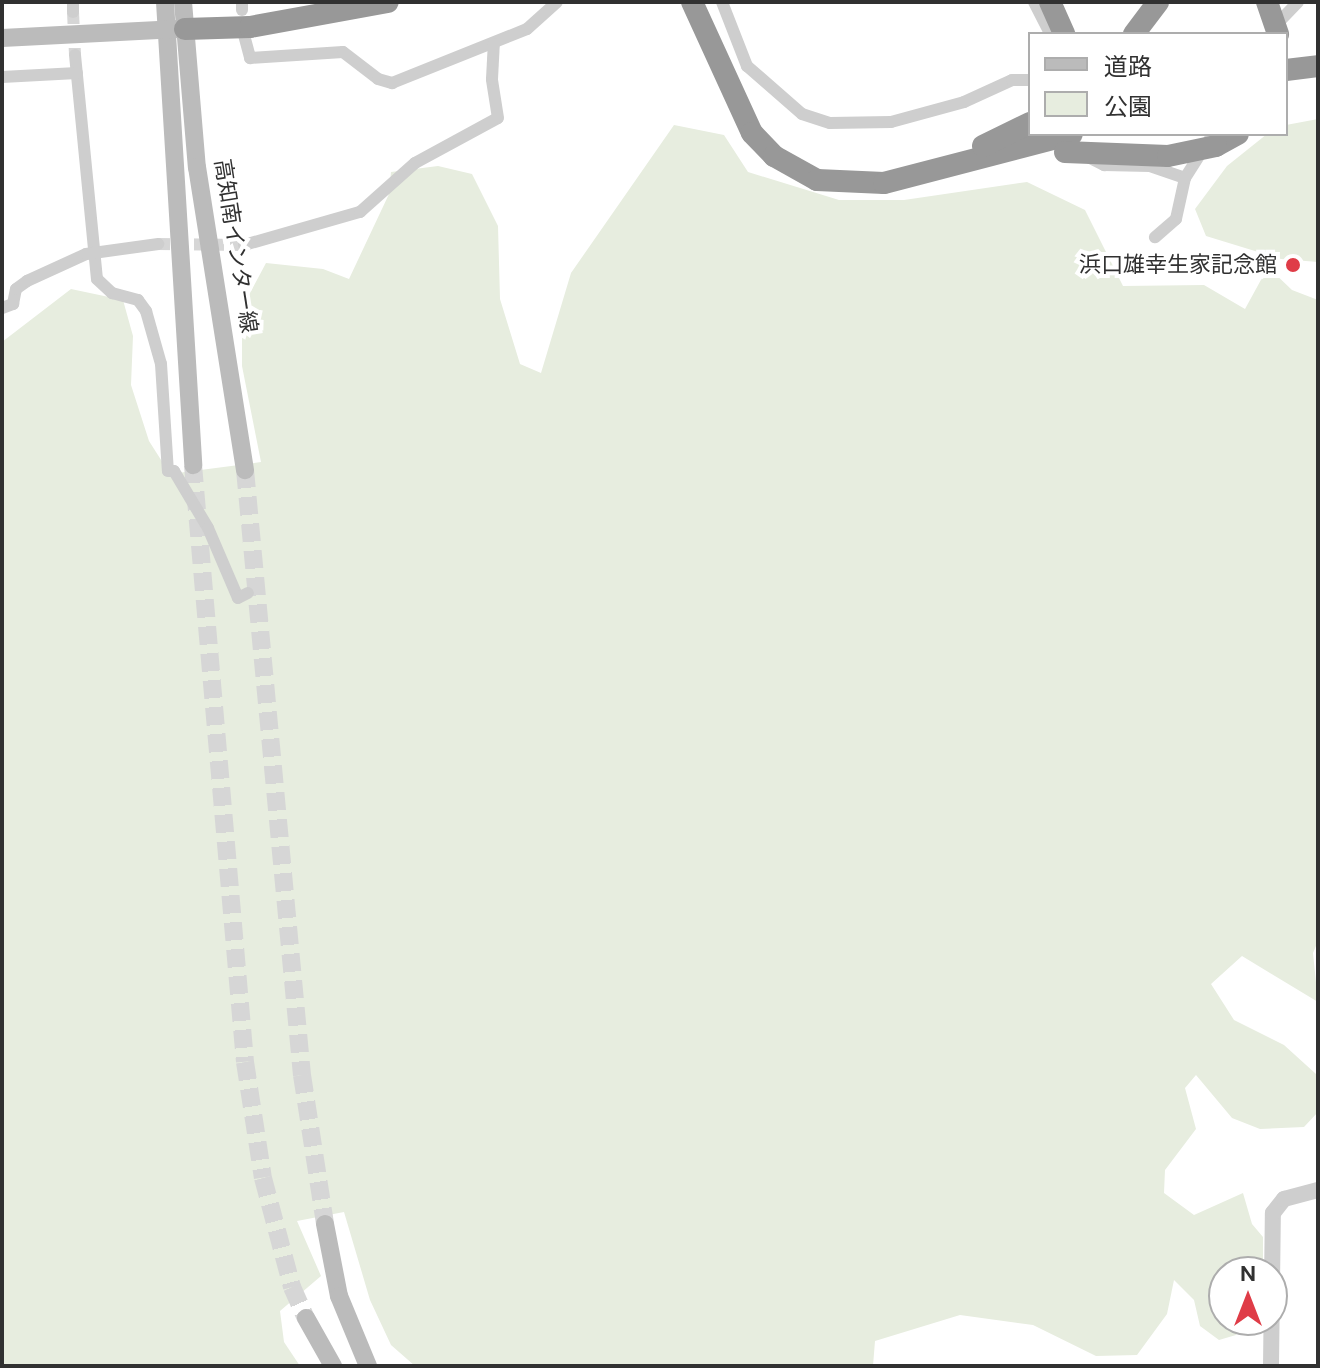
<!DOCTYPE html>
<html>
<head>
<meta charset="utf-8">
<style>
  body { margin:0 }
  #map { position:relative; width:1320px; height:1368px; overflow:hidden; background:#fff; font-family:"DM Sans","Noto Sans JP",sans-serif }
  div>[style] { position:absolute }
  .green>* { inset:0; background:#e7eddf }
  .minor-tunnel>* { height:12px; margin-top:-6px; transform-origin:0; background:repeating-linear-gradient(90deg,#d6d6d6 0 12px,transparent 0 18px) }
  .secondary-tunnel>* { height:18px; margin-top:-9px; transform-origin:0; background:repeating-linear-gradient(90deg,#d6d6d6 0 18px,transparent 0 27px) }
  .minor>* { height:12px; margin:-6px; padding:0 6px; transform-origin:6px; border-radius:6px; background:#cecece }
  .tertiary>* { height:16px; margin:-8px; padding:0 8px; transform-origin:8px; border-radius:8px; background:#cecece }
  .secondary>* { height:18px; margin:-9px; padding:0 9px; transform-origin:9px; border-radius:9px; background:#bbb }
  .motorway>* { height:22px; margin:-11px; padding:0 11px; transform-origin:11px; border-radius:11px; background:#989898 }
  .motorway-bridge>* { height:22px; margin:-11px; padding:0 11px; transform-origin:11px; border-radius:11px; background:#989898 }
  .dots>* { width:22px; height:22px; translate:-50% -50%; box-sizing:border-box; border:4px solid #fff; border-radius:50% }
  span { translate:-50% -50%; white-space:nowrap; text-align:center; line-height:1.15; -webkit-text-stroke:8px #fff; paint-order:stroke }
  .street-label { font-size:22px; color:#313131 }
  .poi-label { font-size:22px; color:#313131 }
  .right { translate:-100% -50%; text-align:right }
  .frame { position:absolute; inset:0; border:4px solid #313131; pointer-events:none }
  .legend { position:absolute; left:1028px; top:32px; width:260px; height:104px; box-sizing:border-box; background:#fff; border:2px solid #adadad; margin:0; padding:10px 14px; list-style:none; font-size:24px; color:#313131 }
  .legend li { display:flex; align-items:center; gap:16px; height:40px }
  .legend b { width:40px; border:2px solid #adadad }
  .north { position:absolute; left:1208px; top:1256px; width:80px; height:80px; box-sizing:border-box; background:#fff; border:2px solid #adadad; border-radius:50%; rotate:0deg; font-size:22px; font-weight:700; line-height:32px; text-align:center; color:#313131 }
  .north::after { content:''; display:block; margin:auto; width:28px; height:36px; background:#df3c47; clip-path:polygon(50% 0,100% 100%,50% 72%,0 100%) }
</style>
</head>
<body>
<div id="map">
  <div class="green">
    <div style="clip-path:polygon(1318px 119px,1318px 262px,1281px 259px,1206px 236px,1195px 209px,1227px 166px,1267px 134px,1286px 134px,1286px 125px)"></div>
    <div style="clip-path:polygon(674px 125px,724px 135px,748px 172px,839px 200px,904px 200px,1027px 182px,1085px 210px,1123px 286px,1204px 285px,1245px 309px,1268px 267px,1292px 290px,1318px 300px,1318px 941px,1313px 953px,1318px 1002px,1242px 956px,1211px 984px,1234px 1020px,1284px 1045px,1316px 1074px,1318px 1112px,1304px 1127px,1260px 1129px,1232px 1118px,1196px 1075px,1185px 1088px,1196px 1129px,1165px 1170px,1164px 1193px,1194px 1215px,1243px 1193px,1252px 1224px,1263px 1237px,1263px 1272px,1224px 1272px,1224px 1320px,1246px 1320px,1236px 1335px,1219px 1340px,1200px 1326px,1194px 1300px,1174px 1280px,1167px 1314px,1137px 1355px,1096px 1356px,1033px 1325px,960px 1315px,875px 1341px,873px 1366px,415px 1366px,391px 1345px,370px 1300px,344px 1212px,297px 1221px,321px 1276px,280px 1311px,284px 1342px,300px 1366px,2px 1366px,2px 342px,71px 289px,123px 300px,133px 336px,131px 385px,149px 441px,170px 474px,261px 462px,242px 366px,242px 308px,266px 263px,323px 269px,349px 279px,389px 194px,391px 172px,438px 166px,472px 174px,498px 226px,500px 299px,520px 364px,541px 373px,571px 273px)"></div>
  </div>
  <div class="minor-tunnel">
    <div style="left:73px;top:12px;width:43px;rotate:87.3deg"></div>
    <div style="left:158px;top:244px;width:86px;rotate:0.7deg"></div>
  </div>
  <div class="secondary-tunnel">
    <div style="left:193px;top:465px;width:599px;rotate:85.02deg"></div>
    <div style="left:245px;top:1062px;width:117px;rotate:81.2deg"></div>
    <div style="left:263px;top:1178px;width:113px;rotate:75.1deg"></div>
    <div style="left:292px;top:1287px;width:34px;rotate:66deg"></div>
    <div style="left:245px;top:470px;width:608px;rotate:84.62deg"></div>
    <div style="left:302px;top:1075px;width:151px;rotate:81.2deg"></div>
  </div>
  <div class="minor">
    <div style="left:73px;top:2px;width:10px;rotate:90deg"></div>
    <div style="left:242px;top:2px;width:8px;rotate:90deg"></div>
    <div style="left:722px;top:2px;width:69px;rotate:68.7deg"></div>
    <div style="left:747px;top:66px;width:73px;rotate:41.1deg"></div>
    <div style="left:802px;top:114px;width:29px;rotate:18deg"></div>
    <div style="left:830px;top:123px;width:61px;rotate:-0.9deg"></div>
    <div style="left:891px;top:122px;width:76px;rotate:-15.3deg"></div>
    <div style="left:964px;top:102px;width:53px;rotate:-24.6deg"></div>
    <div style="left:1012px;top:80px;width:18px"></div>
    <div style="left:1034px;top:2px;width:36px;rotate:63deg"></div>
    <div style="left:1272px;top:29px;width:37px;rotate:-46deg"></div>
    <div style="left:244px;top:35px;width:24px;rotate:75deg"></div>
    <div style="left:250px;top:58px;width:93px;rotate:-3.7deg"></div>
    <div style="left:343px;top:52px;width:44px;rotate:37.6deg"></div>
    <div style="left:378px;top:79px;width:15px;rotate:16deg"></div>
    <div style="left:392px;top:83px;width:145px;rotate:-21.8deg"></div>
    <div style="left:527px;top:29px;width:40px;rotate:-42deg"></div>
    <div style="left:75px;top:55px;width:225px;rotate:84.4deg"></div>
    <div style="left:97px;top:279px;width:21px;rotate:43deg"></div>
    <div style="left:112px;top:293px;width:27px;rotate:15deg"></div>
    <div style="left:138px;top:300px;width:14px;rotate:54deg"></div>
    <div style="left:146px;top:311px;width:55px;rotate:74.2deg"></div>
    <div style="left:161px;top:364px;width:107px;rotate:86.3deg"></div>
    <div style="left:168px;top:471px;width:6px"></div>
    <div style="left:174px;top:471px;width:66px;rotate:59.2deg"></div>
    <div style="left:208px;top:528px;width:76px;rotate:66.8deg"></div>
    <div style="left:238px;top:598px;width:11px;rotate:-27deg"></div>
    <div style="left:2px;top:77px;width:75px;rotate:-3.1deg"></div>
    <div style="left:1090px;top:158px;width:16px;rotate:27deg"></div>
    <div style="left:1104px;top:165px;width:46px;rotate:1.2deg"></div>
    <div style="left:1150px;top:166px;width:37px;rotate:19deg"></div>
    <div style="left:1185px;top:178px;width:42px;rotate:102.4deg"></div>
    <div style="left:1176px;top:219px;width:28px;rotate:139deg"></div>
    <div style="left:1185px;top:178px;width:52px;rotate:-57.5deg"></div>
    <div style="left:244px;top:245px;width:121px;rotate:-15.9deg"></div>
    <div style="left:360px;top:212px;width:74px;rotate:-41.7deg"></div>
    <div style="left:415px;top:163px;width:94px;rotate:-28.5deg"></div>
    <div style="left:498px;top:118px;width:39px;rotate:-99deg"></div>
    <div style="left:492px;top:79px;width:35px;rotate:-87deg"></div>
    <div style="left:2px;top:308px;width:12px;rotate:-20deg"></div>
    <div style="left:13px;top:304px;width:15px;rotate:-79deg"></div>
    <div style="left:16px;top:289px;width:14px;rotate:-36deg"></div>
    <div style="left:27px;top:281px;width:65px;rotate:-24.6deg"></div>
    <div style="left:86px;top:254px;width:73px;rotate:-7.9deg"></div>
  </div>
  <div class="tertiary">
    <div style="left:1271px;top:1366px;width:153px;rotate:-89.3deg"></div>
    <div style="left:1273px;top:1213px;width:18px;rotate:-52deg"></div>
    <div style="left:1284px;top:1199px;width:35px;rotate:-15deg"></div>
  </div>
  <div class="secondary">
    <div style="left:165px;top:2px;width:464px;rotate:86.5deg"></div>
    <div style="left:183px;top:2px;width:166px;rotate:85.2deg"></div>
    <div style="left:197px;top:167px;width:307px;rotate:81deg"></div>
    <div style="left:2px;top:38px;width:176px;rotate:-2.9deg"></div>
    <div style="left:325px;top:1224px;width:73px;rotate:79deg"></div>
    <div style="left:339px;top:1296px;width:76px;rotate:67.5deg"></div>
    <div style="left:306px;top:1318px;width:55px;rotate:60.6deg"></div>
  </div>
  <div class="motorway">
    <div style="left:692px;top:2px;width:144px;rotate:65.4deg"></div>
    <div style="left:752px;top:133px;width:32px;rotate:46deg"></div>
    <div style="left:774px;top:156px;width:49px;rotate:29.2deg"></div>
    <div style="left:817px;top:180px;width:67px;rotate:2.6deg"></div>
    <div style="left:884px;top:183px;width:194px;rotate:-14.6deg"></div>
    <div style="left:1050px;top:2px;width:35px;rotate:66deg"></div>
    <div style="left:185px;top:29px;width:65px;rotate:-1.8deg"></div>
    <div style="left:250px;top:27px;width:140px;rotate:-10.3deg"></div>
    <div style="left:1134px;top:34px;width:40px;rotate:-53deg"></div>
    <div style="left:1286px;top:70px;width:32px;rotate:-7deg"></div>
    <div style="left:983px;top:146px;width:52px;rotate:-26.1deg"></div>
    <div style="left:1216px;top:146px;width:25px;rotate:-29deg"></div>
  </div>
  <div class="motorway-bridge">
    <div style="left:1267px;top:2px;width:34px;rotate:71deg"></div>
    <div style="left:1065px;top:152px;width:103px;rotate:2.2deg"></div>
    <div style="left:1168px;top:156px;width:49px;rotate:-11.8deg"></div>
  </div>
  <div class="dots">
    <div style="left:1293px;top:265px;background:#df3c47"></div>
  </div>
  <div class="street-label">
    <span style="left:236px;top:246px;rotate:81deg">高知南インター線</span>
  </div>
  <div class="poi-label">
    <span class="right" style="left:1277px;top:265px">浜口雄幸生家記念館</span>
  </div>
  <div class="frame"></div>
  <ul class="legend">
  <li><b style="height:10px;background:#bbb"></b>道路</li>
  <li><b style="height:22px;background:#e7eddf"></b>公園</li>
  </ul>
  <div class="north">N</div>
</div>
</body>
</html>
